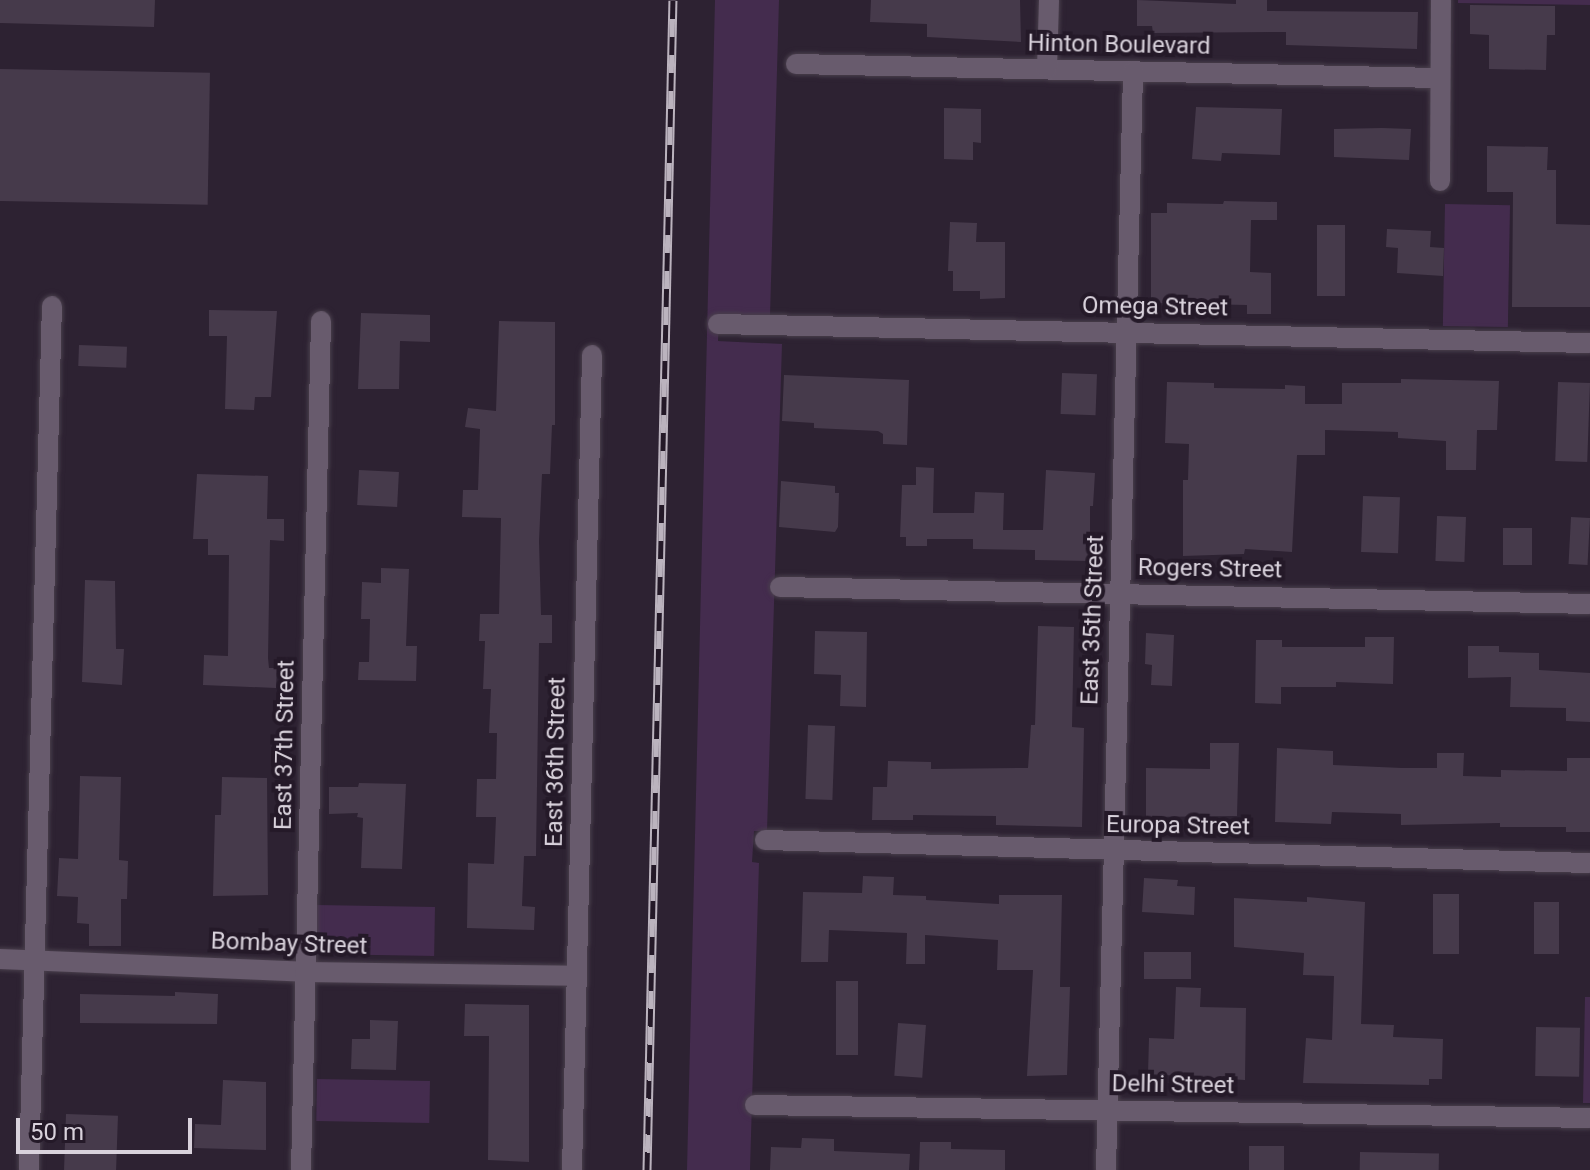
<!DOCTYPE html>
<html>
<head>
<meta charset="utf-8">
<style>
  body { margin:0 }
  #map { position:relative; width:1590px; height:1170px; overflow:hidden; background:#2d2232; font-family:Roboto,sans-serif }
  div>[style] { position:absolute }
  .green>* { inset:0; background:#442c4e; transform-origin:0 0 }
  .building>* { inset:0; background:#463a4b; transform-origin:0 0 }
  .roads { filter:drop-shadow(0 0 2px #493f4c) drop-shadow(0 0 2px #493f4c) }
  .minor>* { height:20px; margin:-10px; padding:0 10px; transform-origin:10px; border-radius:10px; background:#685b6d }
  .rail>* { height:9px; margin-top:-4.5px; transform-origin:0; background:repeating-linear-gradient(90deg,#241928 0 18px,#bbb3be 0 36px); box-sizing:border-box; border-block:2px solid #bbb3be }
  span { translate:-50% -50%; white-space:nowrap; text-align:center; line-height:1.15; -webkit-text-stroke:8px #241928; paint-order:stroke }
  .street-label { font-size:24px; color:#d9d2dc }
  .scale { position:absolute; left:16px; top:1118px; width:176px; height:36px; box-sizing:border-box; border:4px solid #d9d2dc; border-top:0; padding-left:10px; font-size:24px; line-height:28px; white-space:nowrap; color:#d9d2dc; -webkit-text-stroke:6px #241928; paint-order:stroke }
</style>
</head>
<body>
<div id="map">
  <div class="green">
    <div style="clip-path:polygon(715px 0,779px 0,770px 316px,719px 314px,718px 341px,782px 344px,767px 831px,754px 831px,752px 862px,759px 863px,750px 1170px,687px 1170px)"></div>
    <div style="clip-path:polygon(1458px 0,1590px 0,1590px 5px,1458px 3px)"></div>
    <div style="left:1445px;top:204px;width:65px;height:122px;rotate:1deg"></div>
    <div style="left:317px;top:905px;width:118px;height:49px;rotate:1deg"></div>
    <div style="clip-path:polygon(1585px 997px,1590px 997px,1590px 1103px,1583px 1103px)"></div>
    <div style="left:317px;top:1079px;width:113px;height:42px;rotate:1deg"></div>
  </div>
  <div class="building">
    <div style="clip-path:polygon(0 0,155px 0,154px 27px,0 23px)"></div>
    <div style="clip-path:polygon(871px 0,1020px 0,1021px 42px,927px 37px,927px 24px,870px 22px)"></div>
    <div style="clip-path:polygon(1137px 0,1236px 4px,1236px 0,1267px 0,1267px 11px,1418px 12px,1417px 49px,1286px 45px,1286px 32px,1153px 33px,1152px 26px,1137px 26px)"></div>
    <div style="clip-path:polygon(1470px 5px,1555px 6px,1555px 35px,1547px 35px,1546px 70px,1489px 69px,1489px 35px,1470px 34px)"></div>
    <div style="left:0;top:69px;width:210px;height:132px;rotate:1deg"></div>
    <div style="clip-path:polygon(1196px 107px,1282px 109px,1280px 155px,1222px 153px,1221px 161px,1192px 159px)"></div>
    <div style="clip-path:polygon(944px 108px,981px 109px,981px 143px,973px 142px,973px 160px,944px 159px)"></div>
    <div style="clip-path:polygon(1382px 128px,1411px 129px,1409px 160px,1334px 157px,1334px 129px)"></div>
    <div style="clip-path:polygon(1487px 146px,1548px 147px,1547px 170px,1556px 170px,1556px 224px,1590px 225px,1590px 307px,1512px 307px,1513px 192px,1487px 192px)"></div>
    <div style="clip-path:polygon(1224px 201px,1277px 202px,1277px 220px,1251px 220px,1250px 272px,1271px 273px,1271px 314px,1247px 314px,1247px 305px,1151px 303px,1151px 213px,1167px 213px,1167px 203px,1223px 204px)"></div>
    <div style="clip-path:polygon(950px 222px,977px 223px,976px 242px,1005px 242px,1005px 298px,980px 299px,980px 291px,953px 291px,953px 271px,948px 271px)"></div>
    <div style="left:1317px;top:225px;width:28px;height:71px"></div>
    <div style="clip-path:polygon(1387px 229px,1431px 231px,1430px 247px,1444px 248px,1443px 276px,1397px 273px,1398px 248px,1386px 247px)"></div>
    <div style="clip-path:polygon(209px 310px,277px 311px,271px 397px,255px 397px,254px 410px,225px 409px,227px 336px,209px 336px)"></div>
    <div style="clip-path:polygon(361px 313px,430px 315px,430px 342px,400px 341px,399px 389px,358px 389px)"></div>
    <div style="clip-path:polygon(499px 321px,555px 322px,555px 425px,552px 425px,550px 474px,542px 474px,539px 541px,541px 615px,552px 615px,552px 643px,539px 643px,536px 856px,524px 856px,522px 906px,535px 907px,534px 930px,467px 928px,468px 863px,494px 864px,496px 817px,476px 817px,477px 779px,496px 779px,497px 733px,489px 733px,491px 689px,483px 689px,485px 641px,479px 641px,480px 614px,499px 614px,501px 518px,462px 517px,463px 490px,478px 490px,480px 429px,465px 427px,468px 408px,496px 411px)"></div>
    <div style="left:79px;top:345px;width:48px;height:21px;rotate:2deg"></div>
    <div style="left:1062px;top:373px;width:35px;height:41px;rotate:2deg"></div>
    <div style="clip-path:polygon(784px 375px,909px 380px,907px 445px,883px 444px,883px 434px,878px 431px,814px 428px,814px 423px,782px 421px)"></div>
    <div style="clip-path:polygon(1401px 379px,1499px 381px,1497px 430px,1477px 430px,1476px 470px,1446px 470px,1446px 441px,1398px 438px,1398px 432px,1325px 430px,1325px 455px,1297px 455px,1292px 552px,1245px 549px,1244px 554px,1183px 556px,1183px 480px,1188px 480px,1189px 444px,1165px 443px,1167px 382px,1214px 383px,1214px 388px,1285px 389px,1285px 385px,1305px 386px,1305px 404px,1342px 404px,1342px 383px,1401px 383px)"></div>
    <div style="left:1558px;top:382px;width:32px;height:79px;rotate:2deg"></div>
    <div style="clip-path:polygon(916px 467px,934px 468px,933px 513px,974px 513px,975px 492px,1004px 493px,1003px 530px,1043px 530px,1046px 470px,1095px 473px,1093px 506px,1090px 506px,1090px 561px,1035px 560px,1035px 550px,973px 549px,973px 539px,927px 539px,927px 546px,906px 546px,906px 537px,900px 537px,902px 485px,916px 485px)"></div>
    <div style="left:359px;top:470px;width:40px;height:35px;rotate:3deg"></div>
    <div style="clip-path:polygon(197px 474px,268px 476px,267px 519px,284px 519px,284px 541px,270px 540px,268px 658px,269px 668px,277px 668px,276px 688px,203px 685px,204px 655px,228px 656px,229px 555px,208px 555px,208px 539px,193px 539px)"></div>
    <div style="clip-path:polygon(781px 481px,835px 486px,835px 493px,839px 493px,838px 527px,835px 532px,779px 527px)"></div>
    <div style="left:1363px;top:496px;width:37px;height:56px;rotate:2deg"></div>
    <div style="left:1437px;top:516px;width:29px;height:45px;rotate:2deg"></div>
    <div style="left:1571px;top:517px;width:19px;height:47px;rotate:3deg"></div>
    <div style="left:1503px;top:528px;width:29px;height:37px"></div>
    <div style="clip-path:polygon(381px 568px,409px 569px,406px 646px,417px 646px,416px 681px,358px 680px,359px 662px,369px 662px,370px 619px,361px 619px,362px 582px,381px 583px)"></div>
    <div style="clip-path:polygon(85px 580px,115px 581px,116px 649px,124px 649px,122px 685px,82px 682px)"></div>
    <div style="clip-path:polygon(1038px 626px,1074px 627px,1072px 727px,1084px 728px,1082px 827px,996px 825px,996px 816px,913px 815px,913px 820px,872px 820px,873px 787px,887px 787px,888px 761px,931px 762px,931px 769px,1028px 768px,1031px 725px,1035px 725px)"></div>
    <div style="clip-path:polygon(815px 631px,867px 632px,866px 707px,840px 706px,841px 675px,814px 674px)"></div>
    <div style="clip-path:polygon(1146px 633px,1174px 635px,1172px 686px,1151px 685px,1152px 665px,1145px 664px)"></div>
    <div style="clip-path:polygon(1365px 637px,1394px 637px,1393px 684px,1336px 682px,1336px 687px,1281px 687px,1281px 704px,1255px 703px,1256px 640px,1282px 640px,1282px 647px,1365px 647px)"></div>
    <div style="clip-path:polygon(1468px 646px,1499px 646px,1499px 652px,1539px 653px,1539px 670px,1590px 673px,1590px 722px,1566px 721px,1566px 708px,1510px 707px,1511px 677px,1468px 678px)"></div>
    <div style="left:808px;top:725px;width:27px;height:74px;rotate:2deg"></div>
    <div style="clip-path:polygon(1210px 743px,1239px 743px,1237px 816px,1146px 817px,1146px 768px,1210px 769px)"></div>
    <div style="clip-path:polygon(1277px 748px,1333px 751px,1333px 765px,1402px 768px,1437px 768px,1437px 753px,1464px 753px,1463px 776px,1501px 777px,1501px 770px,1567px 771px,1567px 758px,1590px 758px,1590px 832px,1566px 832px,1566px 827px,1500px 827px,1500px 823px,1401px 825px,1401px 814px,1332px 812px,1331px 824px,1275px 822px)"></div>
    <div style="clip-path:polygon(80px 776px,121px 777px,119px 860px,128px 861px,127px 899px,121px 899px,121px 946px,89px 946px,89px 924px,77px 923px,78px 897px,57px 896px,59px 858px,78px 859px)"></div>
    <div style="clip-path:polygon(222px 777px,267px 778px,268px 895px,213px 896px,215px 815px,221px 815px)"></div>
    <div style="clip-path:polygon(359px 783px,406px 784px,402px 869px,361px 868px,363px 818px,357px 817px,358px 813px,329px 814px,329px 787px,358px 787px)"></div>
    <div style="clip-path:polygon(863px 876px,894px 877px,893px 895px,926px 896px,926px 900px,999px 904px,999px 895px,1062px 895px,1060px 987px,1070px 987px,1067px 1075px,1027px 1076px,1033px 970px,997px 970px,998px 940px,925px 935px,925px 964px,906px 964px,907px 933px,829px 930px,828px 962px,801px 962px,803px 892px,862px 893px)"></div>
    <div style="clip-path:polygon(1144px 878px,1178px 880px,1177px 886px,1195px 887px,1194px 915px,1142px 912px)"></div>
    <div style="left:1433px;top:894px;width:26px;height:60px"></div>
    <div style="clip-path:polygon(1307px 897px,1365px 902px,1361px 1024px,1394px 1025px,1393px 1037px,1443px 1039px,1442px 1079px,1429px 1079px,1429px 1085px,1303px 1083px,1306px 1038px,1332px 1040px,1334px 976px,1303px 975px,1304px 953px,1234px 947px,1234px 898px,1307px 902px)"></div>
    <div style="left:1534px;top:902px;width:25px;height:52px"></div>
    <div style="left:1144px;top:952px;width:47px;height:27px"></div>
    <div style="left:836px;top:981px;width:22px;height:74px"></div>
    <div style="clip-path:polygon(1176px 987px,1201px 988px,1200px 1007px,1246px 1008px,1245px 1080px,1148px 1074px,1149px 1038px,1174px 1039px)"></div>
    <div style="clip-path:polygon(175px 992px,218px 994px,217px 1024px,80px 1023px,80px 994px,175px 996px)"></div>
    <div style="clip-path:polygon(465px 1004px,529px 1005px,529px 1162px,488px 1160px,489px 1036px,464px 1036px)"></div>
    <div style="clip-path:polygon(370px 1020px,398px 1021px,396px 1070px,351px 1069px,352px 1039px,370px 1039px)"></div>
    <div style="left:898px;top:1023px;width:28px;height:53px;rotate:4deg"></div>
    <div style="left:1536px;top:1027px;width:44px;height:49px;rotate:1deg"></div>
    <div style="clip-path:polygon(223px 1080px,266px 1082px,266px 1150px,194px 1148px,195px 1124px,221px 1125px)"></div>
    <div style="left:66px;top:1114px;width:52px;height:56px;rotate:2deg"></div>
    <div style="clip-path:polygon(802px 1138px,834px 1139px,834px 1151px,910px 1154px,909px 1170px,770px 1170px,771px 1147px,801px 1148px)"></div>
    <div style="clip-path:polygon(920px 1142px,951px 1142px,951px 1149px,1005px 1150px,1005px 1170px,919px 1170px)"></div>
    <div style="left:1249px;top:1146px;width:35px;height:24px"></div>
    <div style="left:1360px;top:1152px;width:79px;height:18px;rotate:1deg"></div>
  </div>
  <div class="roads">
    <div class="minor">
      <div style="left:796px;top:64px;width:644px;rotate:1.25deg"></div>
      <div style="left:1047px;top:68px;width:68px;rotate:-88.3deg"></div>
      <div style="left:1440px;top:181px;width:181px;rotate:-89.7deg"></div>
      <div style="left:718px;top:324px;width:872px;rotate:1.25deg"></div>
      <div style="left:780px;top:587px;width:810px;rotate:1.2deg"></div>
      <div style="left:765px;top:840px;width:825px;rotate:1.6deg"></div>
      <div style="left:0;top:959px;width:305px;rotate:2.4deg"></div>
      <div style="left:305px;top:972px;width:271px;rotate:0.8deg"></div>
      <div style="left:755px;top:1105px;width:835px;rotate:0.89deg"></div>
      <div style="left:29px;top:1170px;width:864px;rotate:-88.48deg"></div>
      <div style="left:301px;top:1170px;width:849px;rotate:-88.65deg"></div>
      <div style="left:572px;top:1170px;width:815px;rotate:-88.59deg"></div>
      <div style="left:1106px;top:1170px;width:1099px;rotate:-88.59deg"></div>
    </div>
  </div>
  <div class="rail">
    <div style="left:647px;top:1170px;width:1170px;rotate:-88.73deg"></div>
  </div>
  <div class="street-label">
    <span style="left:1119px;top:45px;rotate:1deg">Hinton Boulevard</span>
    <span style="left:1155px;top:307px;rotate:1deg">Omega Street</span>
    <span style="left:1210px;top:569px;rotate:1deg">Rogers Street</span>
    <span style="left:1093px;top:620px;rotate:-88deg">East 35th Street</span>
    <span style="left:285px;top:745px;rotate:-89deg">East 37th Street</span>
    <span style="left:556px;top:762px;rotate:-89deg">East 36th Street</span>
    <span style="left:1178px;top:826px;rotate:1deg">Europa Street</span>
    <span style="left:289px;top:944px;rotate:2deg">Bombay Street</span>
    <span style="left:1173px;top:1085px;rotate:1deg">Delhi Street</span>
  </div>
  <div class="scale">50 m</div>
</div>
</body>
</html>
